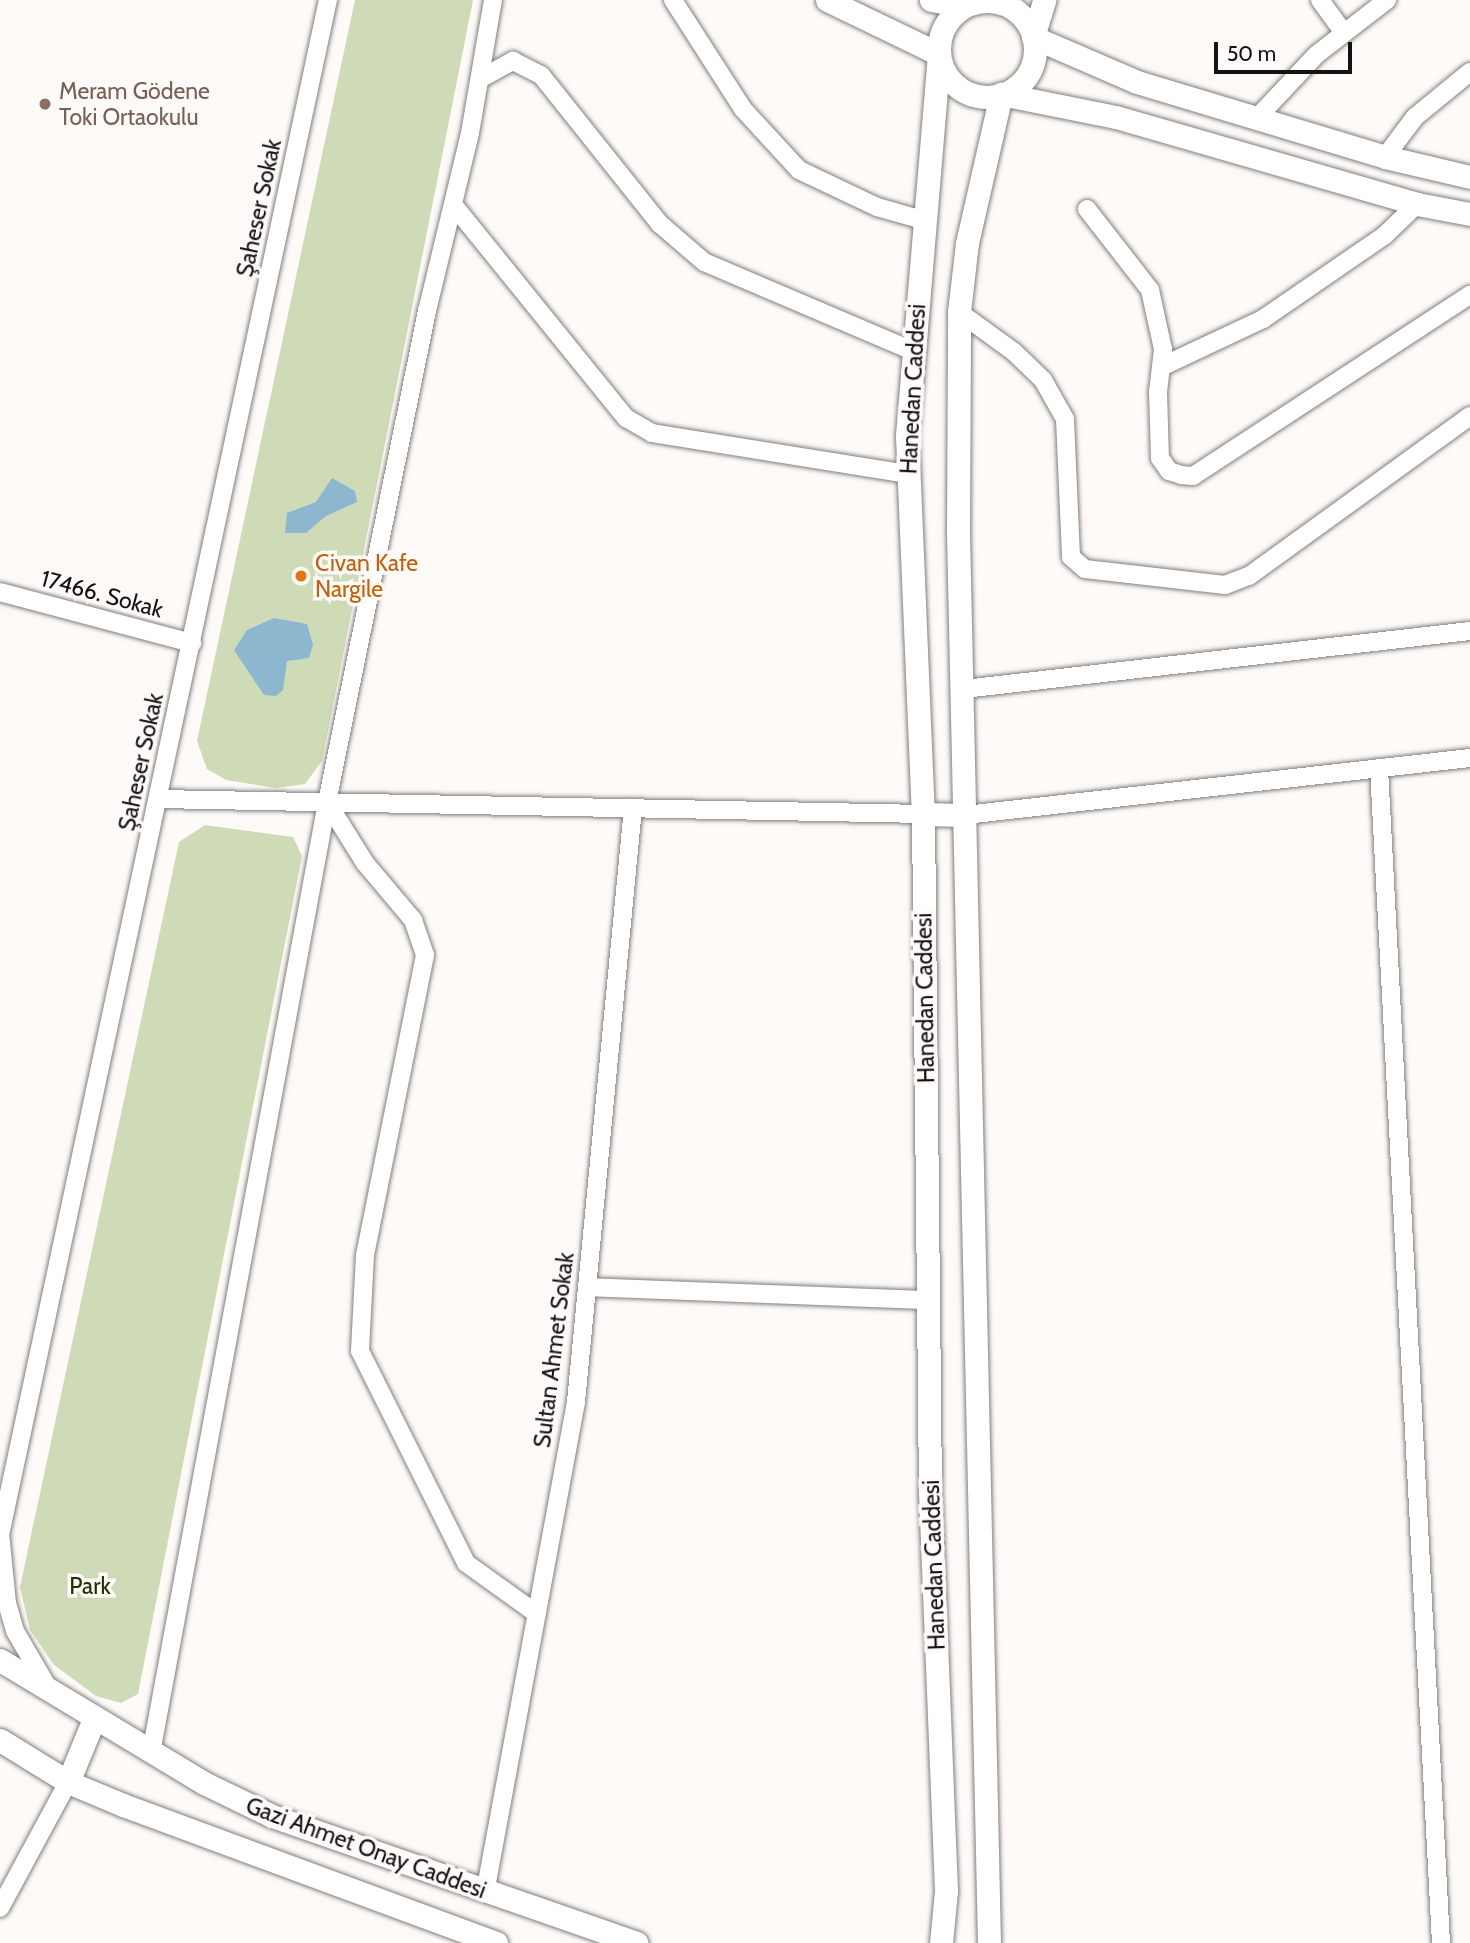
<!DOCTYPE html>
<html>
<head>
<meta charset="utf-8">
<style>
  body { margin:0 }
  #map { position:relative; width:1470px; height:1943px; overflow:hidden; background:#fdfaf8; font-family:Cabin,sans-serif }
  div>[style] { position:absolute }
  .green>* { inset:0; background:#cfdbb6 }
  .water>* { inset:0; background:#8db7cf }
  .roads { filter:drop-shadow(0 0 2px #817e7c) drop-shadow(0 0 2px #817e7c) }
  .minor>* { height:18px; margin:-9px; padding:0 9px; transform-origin:9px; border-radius:9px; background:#fff }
  .tertiary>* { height:23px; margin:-11.5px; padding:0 11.5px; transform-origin:11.5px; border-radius:11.5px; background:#fff }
  .tertiary>.ring { margin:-11.5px; padding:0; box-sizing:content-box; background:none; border:23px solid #fff; border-radius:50% }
  .dots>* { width:19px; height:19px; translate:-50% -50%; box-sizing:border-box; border:4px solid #fdfaf8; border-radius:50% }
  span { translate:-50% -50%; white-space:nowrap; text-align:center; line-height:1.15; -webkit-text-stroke:7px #fdfaf8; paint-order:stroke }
  .education-label { font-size:23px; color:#785e54 }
  .left { translate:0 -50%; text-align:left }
  .street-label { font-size:23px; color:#141312 }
  .food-label { font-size:23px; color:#c56008 }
  .park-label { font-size:23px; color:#242e00 }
  .scale { position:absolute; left:1214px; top:42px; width:138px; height:32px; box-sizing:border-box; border:4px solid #141312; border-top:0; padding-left:9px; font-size:21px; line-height:24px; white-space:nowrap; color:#141312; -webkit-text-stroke:5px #fdfaf8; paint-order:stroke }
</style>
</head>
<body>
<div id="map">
  <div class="green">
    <div style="clip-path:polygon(355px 0,473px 0,322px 761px,305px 784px,276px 788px,226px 780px,207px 769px,197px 741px)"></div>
    <div style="clip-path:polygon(205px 825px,293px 837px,302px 856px,138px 1694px,121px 1703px,96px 1696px,54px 1665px,30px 1630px,20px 1587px,179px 842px)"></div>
  </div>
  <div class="water">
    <div style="clip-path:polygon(332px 478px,355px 491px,357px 502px,326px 516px,306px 533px,285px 533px,287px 513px,316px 502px)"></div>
    <div style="clip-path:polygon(274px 618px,307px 624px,313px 645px,309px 658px,287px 661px,283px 690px,276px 696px,264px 695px,234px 650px,247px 630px)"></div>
  </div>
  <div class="roads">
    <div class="minor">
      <div style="left:673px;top:0;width:130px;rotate:57.3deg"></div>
      <div style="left:743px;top:109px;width:83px;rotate:47.4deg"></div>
      <div style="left:799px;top:170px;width:86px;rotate:25.4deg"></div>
      <div style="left:877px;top:207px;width:48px;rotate:15.8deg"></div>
      <div style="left:1320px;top:0;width:39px;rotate:54deg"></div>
      <div style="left:480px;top:79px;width:38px;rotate:-29deg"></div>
      <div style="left:513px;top:61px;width:31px;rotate:27deg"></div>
      <div style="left:541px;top:75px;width:191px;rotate:51.4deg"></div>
      <div style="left:660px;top:224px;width:58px;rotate:40.8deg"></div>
      <div style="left:704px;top:262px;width:227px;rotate:23.1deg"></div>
      <div style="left:1256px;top:119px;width:88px;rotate:-46.8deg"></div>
      <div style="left:1316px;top:55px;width:90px;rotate:-37.8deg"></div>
      <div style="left:1385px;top:157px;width:50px;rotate:-53.1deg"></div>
      <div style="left:1415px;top:117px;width:71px;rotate:-39.3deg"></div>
      <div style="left:455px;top:207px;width:272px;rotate:51deg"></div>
      <div style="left:626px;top:418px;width:30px;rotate:30deg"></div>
      <div style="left:652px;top:433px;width:260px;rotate:9.1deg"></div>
      <div style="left:1087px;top:209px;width:103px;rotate:52.1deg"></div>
      <div style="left:1150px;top:290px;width:60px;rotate:77.6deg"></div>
      <div style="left:1163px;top:349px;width:43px;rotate:96.6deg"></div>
      <div style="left:1158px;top:392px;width:66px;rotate:88.3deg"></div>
      <div style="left:1160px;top:458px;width:16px;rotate:55deg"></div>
      <div style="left:1169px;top:471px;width:13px;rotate:18deg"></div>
      <div style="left:1181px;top:475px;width:12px;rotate:5deg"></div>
      <div style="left:1193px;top:476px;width:331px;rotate:-33.2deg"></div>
      <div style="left:959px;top:312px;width:68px;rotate:36deg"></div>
      <div style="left:1014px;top:352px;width:40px;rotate:44deg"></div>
      <div style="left:1043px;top:380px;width:45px;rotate:60.6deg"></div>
      <div style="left:1065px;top:419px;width:138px;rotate:87.5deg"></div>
      <div style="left:1071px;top:557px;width:18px;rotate:41deg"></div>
      <div style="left:1085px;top:569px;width:141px;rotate:6.5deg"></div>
      <div style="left:1225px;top:585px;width:26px;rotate:-21deg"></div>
      <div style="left:1249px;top:576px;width:273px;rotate:-35.9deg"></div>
      <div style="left:1161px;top:367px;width:113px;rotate:-25.2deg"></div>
      <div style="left:1263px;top:319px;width:148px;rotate:-34.5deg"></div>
      <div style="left:1385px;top:235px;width:45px;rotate:-44.1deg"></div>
      <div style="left:0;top:592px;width:199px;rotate:14.9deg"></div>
      <div style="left:964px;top:689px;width:509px;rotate:-6.54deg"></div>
      <div style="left:1379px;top:768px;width:1177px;rotate:86.98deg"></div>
      <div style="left:158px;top:799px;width:765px;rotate:1.12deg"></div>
      <div style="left:327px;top:802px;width:72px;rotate:58.1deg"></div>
      <div style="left:365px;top:863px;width:75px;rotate:49.9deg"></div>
      <div style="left:413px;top:920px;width:37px;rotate:71deg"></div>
      <div style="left:425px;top:955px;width:306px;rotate:101.3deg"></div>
      <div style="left:365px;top:1255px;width:96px;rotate:93deg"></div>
      <div style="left:360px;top:1351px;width:237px;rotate:63.4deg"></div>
      <div style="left:466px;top:1563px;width:87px;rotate:35.7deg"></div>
      <div style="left:965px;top:815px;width:508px;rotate:-6.44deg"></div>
      <div style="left:587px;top:1287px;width:341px;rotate:2.2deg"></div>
      <div style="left:0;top:1533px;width:70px;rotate:84.3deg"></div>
      <div style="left:7px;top:1603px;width:29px;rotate:74deg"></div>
      <div style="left:15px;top:1631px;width:64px;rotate:59.8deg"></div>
      <div style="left:0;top:1535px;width:1570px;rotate:-77.94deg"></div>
      <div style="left:151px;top:1753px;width:967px;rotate:-79.51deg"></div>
      <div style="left:327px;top:802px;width:501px;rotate:-78.49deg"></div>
      <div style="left:427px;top:311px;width:183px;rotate:-76.4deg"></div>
      <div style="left:470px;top:133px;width:135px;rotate:-80.2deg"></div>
      <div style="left:485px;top:1893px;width:499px;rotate:-79.5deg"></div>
      <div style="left:576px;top:1402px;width:597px;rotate:-84.52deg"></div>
      <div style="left:0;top:1908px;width:143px;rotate:-61.6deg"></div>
    </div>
    <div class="tertiary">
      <div style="left:827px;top:0;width:124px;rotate:25.7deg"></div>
      <div style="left:931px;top:0;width:34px;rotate:10deg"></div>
      <div class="ring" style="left:939px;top:1px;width:73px;height:73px"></div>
      <div style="left:1033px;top:37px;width:113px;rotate:23.4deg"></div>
      <div style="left:1137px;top:82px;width:259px;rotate:16.8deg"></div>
      <div style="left:1385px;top:157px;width:87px;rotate:13.2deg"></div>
      <div style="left:1033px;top:37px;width:39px;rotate:-73deg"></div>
      <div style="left:939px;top:54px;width:383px;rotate:94.8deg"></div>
      <div style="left:907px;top:436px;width:378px;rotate:87.6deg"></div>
      <div style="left:923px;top:814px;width:678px;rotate:89.41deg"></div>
      <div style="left:930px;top:1492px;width:399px;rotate:87.7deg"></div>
      <div style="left:946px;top:1891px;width:52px;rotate:95.5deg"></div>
      <div style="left:1001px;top:94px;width:117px;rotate:11.3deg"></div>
      <div style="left:1116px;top:117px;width:313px;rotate:16.1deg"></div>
      <div style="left:1417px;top:204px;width:54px;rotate:10.7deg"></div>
      <div style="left:923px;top:814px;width:42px;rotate:1.4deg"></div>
      <div style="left:0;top:1660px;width:238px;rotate:31.1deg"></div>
      <div style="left:204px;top:1783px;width:76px;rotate:25.9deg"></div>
      <div style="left:272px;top:1816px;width:386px;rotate:19.2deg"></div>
      <div style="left:0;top:1740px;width:80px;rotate:31.7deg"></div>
      <div style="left:68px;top:1782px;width:60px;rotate:22.7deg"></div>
      <div style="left:123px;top:1805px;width:398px;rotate:20.3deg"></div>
      <div style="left:68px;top:1782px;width:68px;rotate:-67.6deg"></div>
      <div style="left:989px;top:1943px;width:1414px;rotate:-91.26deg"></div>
      <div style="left:958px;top:529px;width:217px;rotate:-89.7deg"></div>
      <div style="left:959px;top:312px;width:69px;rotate:-83.4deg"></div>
      <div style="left:967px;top:243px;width:153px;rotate:-77.1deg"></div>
    </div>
  </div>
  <div class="dots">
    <div style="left:45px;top:104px;background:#8d6e63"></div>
    <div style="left:301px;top:576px;background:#e8710a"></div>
  </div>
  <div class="education-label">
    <span class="left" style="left:59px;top:104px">Meram Gödene<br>Toki Ortaokulu</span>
  </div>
  <div class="street-label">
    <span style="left:259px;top:208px;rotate:-78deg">Şaheser Sokak</span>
    <span style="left:913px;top:389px;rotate:-87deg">Hanedan Caddesi</span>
    <span style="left:102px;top:594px;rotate:15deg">17466. Sokak</span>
    <span style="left:141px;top:762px;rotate:-78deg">Şaheser Sokak</span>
    <span style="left:925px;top:998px;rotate:-91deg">Hanedan Caddesi</span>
    <span style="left:554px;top:1350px;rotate:-83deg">Sultan Ahmet Sokak</span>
    <span style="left:934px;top:1565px;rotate:-92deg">Hanedan Caddesi</span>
    <span style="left:366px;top:1848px;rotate:20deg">Gazi Ahmet Onay Caddesi</span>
  </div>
  <div class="food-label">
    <span class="left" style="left:315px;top:576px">Civan Kafe<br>Nargile</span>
  </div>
  <div class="park-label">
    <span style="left:90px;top:1586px">Park</span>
  </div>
  <div class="scale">50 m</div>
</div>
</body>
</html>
